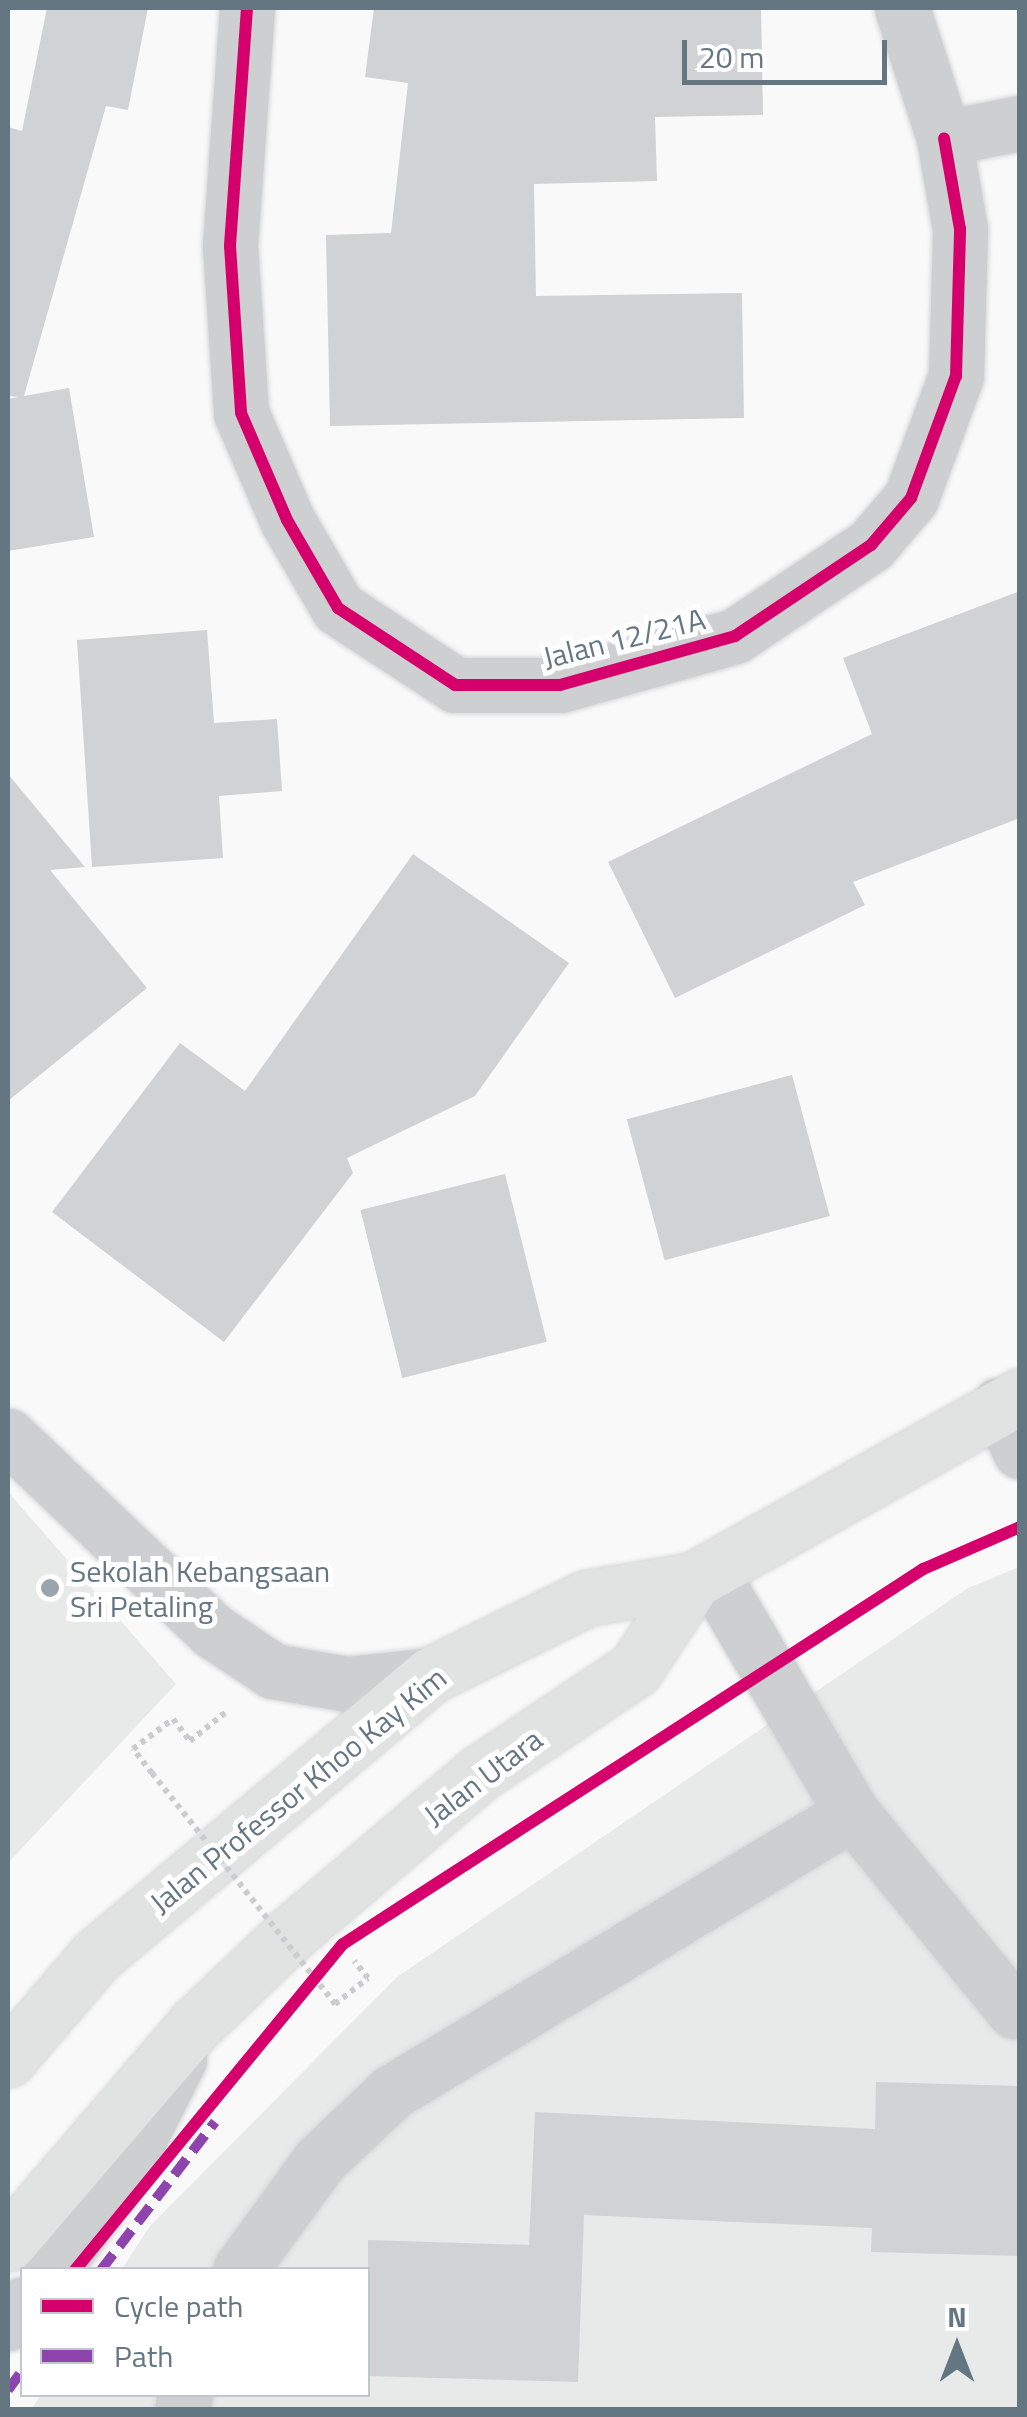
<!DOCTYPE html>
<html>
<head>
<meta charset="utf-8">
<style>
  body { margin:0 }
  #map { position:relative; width:1027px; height:2417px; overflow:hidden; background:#f9f9f9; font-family:"Titillium Web",sans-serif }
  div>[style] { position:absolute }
  .built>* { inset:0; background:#e8e9e9 }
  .building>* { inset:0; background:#d0d2d3; transform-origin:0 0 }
  .path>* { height:6px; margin-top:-3px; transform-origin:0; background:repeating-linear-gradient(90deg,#cbcccd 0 5px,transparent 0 10px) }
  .roads { filter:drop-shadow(0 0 2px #d5d6d7) drop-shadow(0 0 2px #d5d6d7) }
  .minor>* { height:55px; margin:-27.5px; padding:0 27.5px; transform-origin:27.5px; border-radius:27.5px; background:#cecfd0 }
  .major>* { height:55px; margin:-27.5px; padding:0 27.5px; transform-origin:27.5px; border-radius:27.5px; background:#e1e2e2 }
  .path-bridge>* { height:6px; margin-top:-3px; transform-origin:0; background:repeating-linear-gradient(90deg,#cbcccd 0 5px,transparent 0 10px) }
  .quiet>* { height:10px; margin-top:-5px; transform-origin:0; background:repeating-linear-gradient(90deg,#8e44ad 0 20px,transparent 0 30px) }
  .cycleway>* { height:12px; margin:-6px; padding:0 6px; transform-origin:6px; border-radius:6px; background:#d6006c }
  .dots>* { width:28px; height:28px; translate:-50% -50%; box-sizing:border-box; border:5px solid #fff; border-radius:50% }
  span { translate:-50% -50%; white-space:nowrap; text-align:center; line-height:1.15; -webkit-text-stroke:10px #fff; paint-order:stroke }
  .street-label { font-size:30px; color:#657683 }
  .poi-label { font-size:30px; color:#657683 }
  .left { translate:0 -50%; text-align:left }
  .frame { position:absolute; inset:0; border:10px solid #657683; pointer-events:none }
  .legend { position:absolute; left:20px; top:2267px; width:350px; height:130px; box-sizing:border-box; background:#fff; border:2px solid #c1c8cd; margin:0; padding:12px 18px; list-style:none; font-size:30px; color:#657683 }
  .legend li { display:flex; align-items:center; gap:20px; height:50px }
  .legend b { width:50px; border:2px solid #c1c8cd }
  .north { position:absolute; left:907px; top:2297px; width:100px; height:100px; -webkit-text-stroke:8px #fff; paint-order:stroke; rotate:0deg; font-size:28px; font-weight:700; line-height:40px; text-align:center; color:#657683 }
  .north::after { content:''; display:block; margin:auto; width:35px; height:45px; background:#657683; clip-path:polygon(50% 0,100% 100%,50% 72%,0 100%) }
  .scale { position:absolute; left:682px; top:40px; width:205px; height:45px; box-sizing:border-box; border:5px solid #657683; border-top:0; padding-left:12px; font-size:30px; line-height:35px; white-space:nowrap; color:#657683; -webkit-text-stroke:8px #fff; paint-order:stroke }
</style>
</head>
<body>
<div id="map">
  <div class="built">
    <div style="clip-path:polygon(8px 1492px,176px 1684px,8px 1863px)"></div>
    <div style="clip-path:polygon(1019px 1567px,1019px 2409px,31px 2410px,41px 2394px,368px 2394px,368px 2270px,122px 2269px,150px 2226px,397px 1977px,968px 1588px)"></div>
  </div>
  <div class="building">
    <div style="clip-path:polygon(47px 8px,148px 8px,128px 110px,106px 106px,24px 396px,69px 388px,94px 537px,8px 551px,8px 399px,18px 397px,8px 396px,8px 127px,22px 131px)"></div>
    <div style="clip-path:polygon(374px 8px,761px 8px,763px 115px,655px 117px,657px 181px,534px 184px,536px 296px,742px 293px,744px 418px,330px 426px,326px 235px,391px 233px,408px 83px,365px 77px)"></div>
    <div style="clip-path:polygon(1020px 591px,1020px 818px,853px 882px,865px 905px,675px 998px,608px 862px,872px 734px,843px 658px)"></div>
    <div style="clip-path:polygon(207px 630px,214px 723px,277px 719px,282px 791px,219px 796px,223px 858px,92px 867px,77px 640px)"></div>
    <div style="clip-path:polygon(8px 774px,85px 867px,50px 870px,147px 988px,8px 1101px)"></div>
    <div style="clip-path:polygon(413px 854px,569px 963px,475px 1096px,347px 1158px,353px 1173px,224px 1342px,52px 1212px,180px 1043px,245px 1091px)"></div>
    <div style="left:792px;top:1075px;width:146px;height:171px;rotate:75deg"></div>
    <div style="left:505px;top:1174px;width:173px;height:149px;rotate:76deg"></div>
    <div style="clip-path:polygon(876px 2082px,1020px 2086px,1020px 2256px,871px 2252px,872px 2228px,584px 2215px,578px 2382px,368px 2376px,368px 2240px,529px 2245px,535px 2112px,875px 2129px)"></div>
  </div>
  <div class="path">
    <div style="left:152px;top:1773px;width:31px;rotate:-128deg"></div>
    <div style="left:133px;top:1749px;width:50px;rotate:-36.9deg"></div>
    <div style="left:173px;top:1719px;width:28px;rotate:52deg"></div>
    <div style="left:190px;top:1741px;width:46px;rotate:-38.9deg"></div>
    <div style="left:335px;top:2004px;width:42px;rotate:-38.2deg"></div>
    <div style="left:368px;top:1978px;width:22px;rotate:-129deg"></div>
  </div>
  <div class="roads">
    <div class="minor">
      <div style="left:247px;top:8px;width:239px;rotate:94.1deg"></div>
      <div style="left:230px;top:246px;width:167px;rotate:86.2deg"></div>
      <div style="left:241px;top:413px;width:116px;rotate:66.7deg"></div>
      <div style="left:287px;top:520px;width:102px;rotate:59.9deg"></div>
      <div style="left:338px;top:608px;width:140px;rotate:33.3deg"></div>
      <div style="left:455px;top:685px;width:105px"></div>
      <div style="left:560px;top:685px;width:182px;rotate:-15.6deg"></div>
      <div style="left:735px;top:636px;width:164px;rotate:-33.8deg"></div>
      <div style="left:871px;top:545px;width:62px;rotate:-49.6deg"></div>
      <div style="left:911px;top:498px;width:130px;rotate:-69.8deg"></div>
      <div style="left:956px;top:376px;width:147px;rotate:-88.4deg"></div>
      <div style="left:960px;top:229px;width:92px;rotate:-100deg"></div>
      <div style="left:902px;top:8px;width:137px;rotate:72.1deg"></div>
      <div style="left:944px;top:138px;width:77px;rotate:-11.2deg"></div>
      <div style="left:999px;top:1405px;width:51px;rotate:65.5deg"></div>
      <div style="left:8px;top:1436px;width:283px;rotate:43.6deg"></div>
      <div style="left:213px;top:1631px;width:72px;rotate:33.7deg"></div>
      <div style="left:273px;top:1671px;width:75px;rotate:10deg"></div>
      <div style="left:347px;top:1684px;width:84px;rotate:-6.1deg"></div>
      <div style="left:710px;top:1571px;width:281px;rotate:59.6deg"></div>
      <div style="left:852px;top:1813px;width:256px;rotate:50.7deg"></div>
      <div style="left:52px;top:2270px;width:117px;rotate:-54deg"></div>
      <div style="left:121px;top:2175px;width:130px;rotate:-63.4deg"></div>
      <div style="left:240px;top:2270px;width:136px;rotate:-54deg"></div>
      <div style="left:320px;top:2160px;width:99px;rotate:-43.4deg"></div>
      <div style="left:392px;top:2092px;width:538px;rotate:-31.24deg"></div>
      <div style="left:8px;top:2323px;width:23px;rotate:-52deg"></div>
      <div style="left:182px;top:2410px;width:16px;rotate:-79deg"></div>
    </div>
    <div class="major">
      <div style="left:8px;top:2059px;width:135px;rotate:-49.5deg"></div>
      <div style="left:96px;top:1956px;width:437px;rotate:-40deg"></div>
      <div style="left:431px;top:1675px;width:174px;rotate:-26.3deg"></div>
      <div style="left:587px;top:1598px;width:109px;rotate:-9.5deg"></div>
      <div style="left:8px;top:2243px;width:289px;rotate:-49.4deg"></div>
      <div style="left:196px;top:2024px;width:127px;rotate:-43.7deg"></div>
      <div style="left:288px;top:1936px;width:253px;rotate:-40.4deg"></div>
      <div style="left:481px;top:1772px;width:185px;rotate:-33.8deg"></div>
      <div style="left:635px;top:1669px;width:107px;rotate:-56.5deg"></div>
      <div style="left:694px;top:1580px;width:374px;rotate:-29.4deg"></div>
    </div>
  </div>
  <div class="path-bridge">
    <div style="left:152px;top:1773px;width:295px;rotate:51.6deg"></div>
  </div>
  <div class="quiet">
    <div style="left:101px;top:2270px;width:187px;rotate:-52.4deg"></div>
    <div style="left:8px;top:2390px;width:24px;rotate:-54deg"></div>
  </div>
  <div class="cycleway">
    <div style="left:247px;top:8px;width:239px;rotate:94.1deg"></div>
    <div style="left:230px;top:246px;width:167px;rotate:86.2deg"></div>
    <div style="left:241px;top:413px;width:116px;rotate:66.7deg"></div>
    <div style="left:287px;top:520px;width:102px;rotate:59.9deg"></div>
    <div style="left:338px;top:608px;width:140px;rotate:33.3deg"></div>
    <div style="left:455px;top:685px;width:105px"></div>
    <div style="left:560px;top:685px;width:182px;rotate:-15.6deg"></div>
    <div style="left:735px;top:636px;width:164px;rotate:-33.8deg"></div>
    <div style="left:871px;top:545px;width:62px;rotate:-49.6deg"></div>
    <div style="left:911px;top:498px;width:130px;rotate:-69.8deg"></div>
    <div style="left:956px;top:376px;width:147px;rotate:-88.4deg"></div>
    <div style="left:960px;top:229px;width:92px;rotate:-100deg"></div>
    <div style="left:75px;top:2270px;width:422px;rotate:-50.6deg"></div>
    <div style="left:343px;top:1944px;width:691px;rotate:-32.88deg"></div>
    <div style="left:923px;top:1569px;width:106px;rotate:-23.4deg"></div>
  </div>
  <div class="dots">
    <div style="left:50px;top:1588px;background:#99a4ac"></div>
  </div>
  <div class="street-label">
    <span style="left:624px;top:638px;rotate:-14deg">Jalan 12/21A</span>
    <span style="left:483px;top:1777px;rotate:-37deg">Jalan Utara</span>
    <span style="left:298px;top:1790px;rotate:-39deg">Jalan Professor Khoo Kay Kim</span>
  </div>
  <div class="poi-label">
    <span class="left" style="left:70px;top:1588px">Sekolah Kebangsaan<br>Sri Petaling</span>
  </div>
  <div class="frame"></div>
  <ul class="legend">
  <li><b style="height:12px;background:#d6006c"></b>Cycle path</li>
  <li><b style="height:12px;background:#8e44ad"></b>Path</li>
  </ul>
  <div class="north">N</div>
  <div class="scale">20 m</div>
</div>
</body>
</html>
